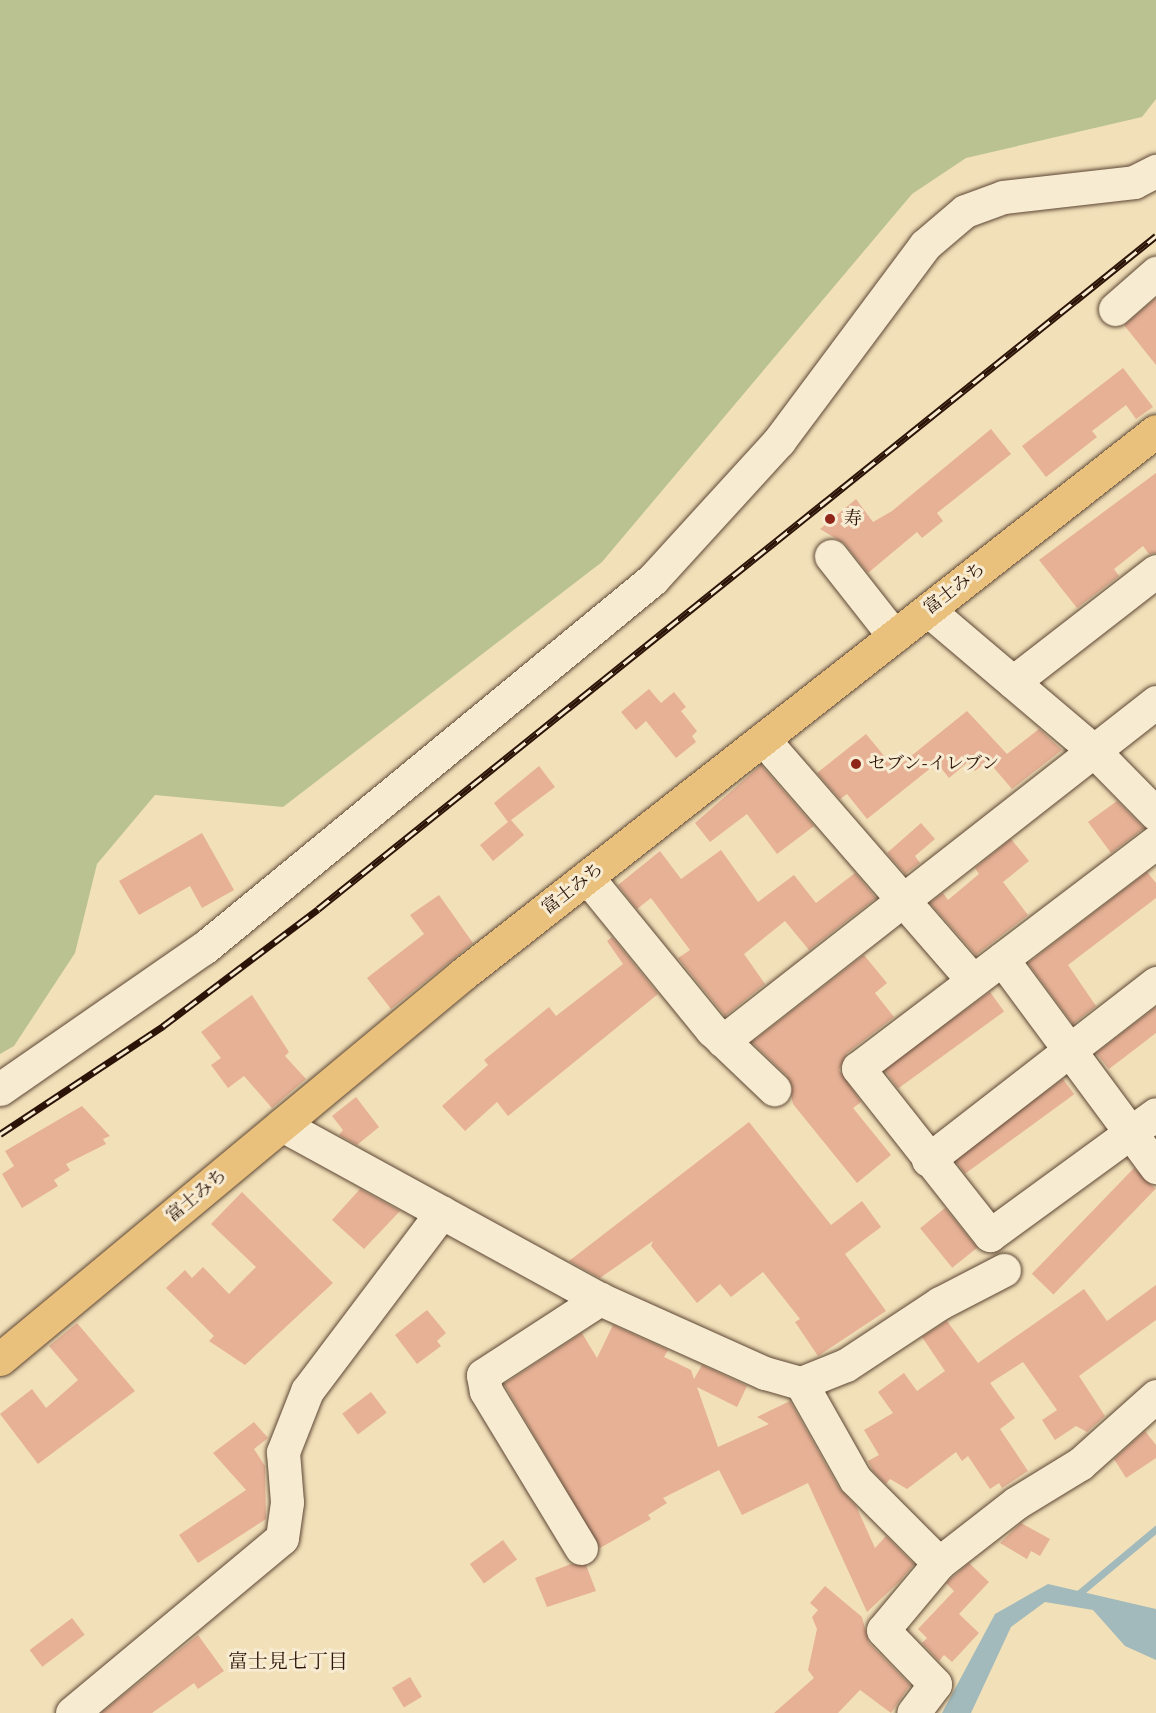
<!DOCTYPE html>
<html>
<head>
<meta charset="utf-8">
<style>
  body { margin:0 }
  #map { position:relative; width:1156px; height:1713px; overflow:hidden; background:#f2e0b9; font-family:"Old Standard TT","Noto Serif JP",serif }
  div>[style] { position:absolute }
  .green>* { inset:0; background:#b9c290 }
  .water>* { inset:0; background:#a2babb }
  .stream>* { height:7px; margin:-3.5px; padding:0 3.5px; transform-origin:3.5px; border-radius:3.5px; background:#a2babb }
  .building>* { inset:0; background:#e6b195; transform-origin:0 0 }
  .roads { filter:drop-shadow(0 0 2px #5d4634) drop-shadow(0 0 2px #5d4634) }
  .minor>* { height:33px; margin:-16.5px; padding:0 16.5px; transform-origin:16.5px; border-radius:16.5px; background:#f7ebd2 }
  .highway>* { height:33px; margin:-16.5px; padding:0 16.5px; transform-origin:16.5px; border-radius:16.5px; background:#e9c07c }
  .rail>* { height:7px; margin-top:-3.5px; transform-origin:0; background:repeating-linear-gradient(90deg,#f7ebd2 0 14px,#2b1307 0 28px); box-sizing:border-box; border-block:2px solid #2b1307 }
  .dots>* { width:16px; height:16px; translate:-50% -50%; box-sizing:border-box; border:3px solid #f7ebd2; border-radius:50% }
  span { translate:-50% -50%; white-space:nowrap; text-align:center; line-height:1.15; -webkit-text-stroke:6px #f7ebd2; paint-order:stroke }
  .poi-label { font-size:18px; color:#2b1307 }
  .left { translate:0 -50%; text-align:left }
  .street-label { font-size:18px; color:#2b1307 }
  .neighbourhood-label { font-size:20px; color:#2b1307 }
</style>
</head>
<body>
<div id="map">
  <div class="green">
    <div style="clip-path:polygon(0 0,1156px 0,1156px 99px,1142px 117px,966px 158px,912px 194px,602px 562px,283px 807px,155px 795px,97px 864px,75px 953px,14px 1046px,0 1054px)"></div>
  </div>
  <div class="water">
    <div style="clip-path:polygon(1048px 1584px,1156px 1609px,1156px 1660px,1125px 1646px,1093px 1610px,1045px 1602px,1011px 1627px,971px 1713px,942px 1713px,995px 1614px)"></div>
  </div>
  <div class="stream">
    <div style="left:1077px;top:1595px;width:103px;rotate:-39.9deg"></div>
  </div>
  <div class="building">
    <div style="clip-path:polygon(1156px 298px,1156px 365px,1124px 325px)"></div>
    <div style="clip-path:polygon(1123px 368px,1153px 407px,1136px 419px,1126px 405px,1092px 431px,1097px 437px,1046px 477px,1022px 446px)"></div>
    <div style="clip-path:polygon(991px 429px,1011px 454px,937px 513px,943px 521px,922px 538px,917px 532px,868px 573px,845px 544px,820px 529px,856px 499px,873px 522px,892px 511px)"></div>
    <div style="clip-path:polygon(1156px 473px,1156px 553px,1149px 554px,1143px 546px,1114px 569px,1119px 576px,1077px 608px,1039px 560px)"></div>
    <div style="clip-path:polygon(649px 689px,661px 703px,674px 692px,686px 707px,681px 711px,697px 731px,692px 736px,696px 742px,676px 758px,646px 721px,636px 730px,621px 712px)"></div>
    <div style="clip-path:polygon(967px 711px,1007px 754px,1039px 729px,1062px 750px,1012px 789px,988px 761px,975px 771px,968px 762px,949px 778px,937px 763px,867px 819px,847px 794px,840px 799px,817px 773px,866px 734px,895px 769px)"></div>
    <div style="clip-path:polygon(761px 765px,814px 826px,777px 854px,747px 814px,710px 842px,695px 823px)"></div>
    <div style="clip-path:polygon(539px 766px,555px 787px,511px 820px,524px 835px,493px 861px,480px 845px,508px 822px,494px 803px)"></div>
    <div style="clip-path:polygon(1117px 801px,1144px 828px,1111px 853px,1088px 822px)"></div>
    <div style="clip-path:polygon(921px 823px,935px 839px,915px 856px,920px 863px,905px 874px,887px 853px)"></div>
    <div style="clip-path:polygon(202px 833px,234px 890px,202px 908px,190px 886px,139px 915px,119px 881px)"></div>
    <div style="clip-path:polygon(1011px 839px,1029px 861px,1003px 882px,1028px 915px,976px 955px,930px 903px,943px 893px,948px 900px,979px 874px,975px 868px)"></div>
    <div style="clip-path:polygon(721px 850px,758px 902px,794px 875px,816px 903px,855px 873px,876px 898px,809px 950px,785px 921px,744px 954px,765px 984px,725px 1016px,678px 958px,690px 950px,651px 898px,637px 909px,618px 885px,660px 851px,681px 879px)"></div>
    <div style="clip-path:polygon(1147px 872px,1156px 883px,1156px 898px,1068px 965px,1096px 1006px,1073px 1024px,1028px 963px)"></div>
    <div style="clip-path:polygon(439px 895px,473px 943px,391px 1009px,367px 978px,424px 934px,410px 915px)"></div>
    <div style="clip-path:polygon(612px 937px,658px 994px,508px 1116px,497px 1102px,465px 1131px,442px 1106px,488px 1065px,484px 1060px,549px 1007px,556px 1016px,623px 964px,607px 941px)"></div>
    <div style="clip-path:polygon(864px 955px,887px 983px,875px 993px,894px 1017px,847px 1053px,839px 1070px,861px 1102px,853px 1108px,891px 1155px,857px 1183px,793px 1104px,787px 1076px,752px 1042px)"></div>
    <div style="left:990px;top:992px;width:24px;height:131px;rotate:54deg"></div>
    <div style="clip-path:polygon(252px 995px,289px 1052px,285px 1056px,306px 1079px,272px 1108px,244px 1076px,228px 1088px,211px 1065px,221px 1058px,201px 1032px)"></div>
    <div style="clip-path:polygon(1156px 1007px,1156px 1033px,1109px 1069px,1096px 1053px)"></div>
    <div style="left:1063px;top:1079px;width:19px;height:135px;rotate:54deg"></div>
    <div style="clip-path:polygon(356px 1097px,379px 1127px,357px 1145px,339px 1135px,343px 1130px,332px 1116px)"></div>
    <div style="clip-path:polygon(82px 1106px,110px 1136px,103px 1139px,106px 1144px,66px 1164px,70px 1170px,54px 1180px,58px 1186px,22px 1208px,2px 1174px,14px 1166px,5px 1151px)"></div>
    <div style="clip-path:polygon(749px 1122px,831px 1225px,862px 1201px,881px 1227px,845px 1254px,886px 1311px,818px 1356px,795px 1322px,800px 1319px,763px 1272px,731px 1297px,720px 1284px,697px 1303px,651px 1246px,653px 1241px,600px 1278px,569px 1261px)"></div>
    <div style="left:1134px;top:1168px;width:30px;height:147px;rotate:44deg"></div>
    <div style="clip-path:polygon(360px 1189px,400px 1211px,364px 1249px,332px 1220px)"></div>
    <div style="clip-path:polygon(242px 1192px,333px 1283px,245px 1365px,209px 1341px,214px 1336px,166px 1288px,185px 1270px,192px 1278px,203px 1267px,229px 1294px,256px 1267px,211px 1224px)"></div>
    <div style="left:945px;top:1208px;width:51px;height:32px;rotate:51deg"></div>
    <div style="clip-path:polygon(1156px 1285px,1156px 1320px,1079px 1376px,1105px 1416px,1087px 1432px,1076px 1426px,1055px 1440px,1042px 1420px,1057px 1410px,1023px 1362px,990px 1383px,1015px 1418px,1000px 1429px,1028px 1471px,1002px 1488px,999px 1483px,990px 1489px,968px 1456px,962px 1461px,956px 1452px,907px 1489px,890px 1479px,886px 1484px,873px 1471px,868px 1461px,879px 1455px,864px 1430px,893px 1413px,878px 1392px,904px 1373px,917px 1391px,945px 1371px,922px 1337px,947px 1321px,978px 1363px,1084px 1289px,1107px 1321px)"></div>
    <div style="clip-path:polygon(427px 1310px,446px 1333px,437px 1341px,441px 1346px,417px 1364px,395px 1335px)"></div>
    <div style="clip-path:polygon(77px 1323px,135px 1391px,38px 1464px,0 1414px,32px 1389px,46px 1408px,78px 1380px,49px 1346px)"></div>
    <div style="clip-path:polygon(613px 1325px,668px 1350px,664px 1357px,691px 1370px,694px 1379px,702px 1365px,747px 1386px,737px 1407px,697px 1387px,718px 1447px,769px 1424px,757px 1417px,790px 1401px,839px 1488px,856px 1506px,875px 1548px,886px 1536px,914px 1564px,899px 1582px,867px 1612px,808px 1483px,742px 1515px,719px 1470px,663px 1498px,667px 1503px,648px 1515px,651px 1519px,600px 1548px,504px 1384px,582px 1333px,597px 1358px)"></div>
    <div style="left:371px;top:1392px;width:26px;height:36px;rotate:53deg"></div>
    <div style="clip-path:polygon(254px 1422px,268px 1438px,254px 1449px,265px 1466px,266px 1519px,198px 1563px,179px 1535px,246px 1490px,213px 1453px)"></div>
    <div style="clip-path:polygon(1145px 1431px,1156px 1445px,1156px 1458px,1126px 1478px,1114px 1459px)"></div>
    <div style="clip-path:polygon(1021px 1523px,1050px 1539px,1040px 1556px,1031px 1551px,1027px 1559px,1000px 1543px)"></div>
    <div style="left:503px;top:1540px;width:24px;height:41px;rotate:54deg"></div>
    <div style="clip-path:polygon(969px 1563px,989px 1582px,959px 1614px,979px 1633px,952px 1662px,944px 1655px,939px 1661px,922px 1643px,927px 1638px,918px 1629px,954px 1591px,946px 1583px)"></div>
    <div style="clip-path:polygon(571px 1564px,586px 1565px,596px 1591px,547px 1607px,535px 1578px)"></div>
    <div style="clip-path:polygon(825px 1586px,862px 1617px,869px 1643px,910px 1685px,891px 1713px,860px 1690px,838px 1713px,774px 1713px,814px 1678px,808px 1670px,817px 1629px,812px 1617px,818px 1610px,810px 1603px)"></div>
    <div style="left:72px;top:1618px;width:21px;height:53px;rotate:53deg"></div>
    <div style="clip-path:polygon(198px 1635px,224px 1671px,198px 1689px,194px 1683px,152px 1713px,101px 1713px)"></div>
    <div style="left:410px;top:1677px;width:23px;height:21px;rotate:59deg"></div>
  </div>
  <div class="roads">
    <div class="minor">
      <div style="left:1115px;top:309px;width:55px;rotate:-41.3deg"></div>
      <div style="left:831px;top:556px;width:102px;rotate:51.8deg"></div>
      <div style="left:928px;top:610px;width:218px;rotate:40.3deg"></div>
      <div style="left:1094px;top:751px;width:88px;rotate:45.5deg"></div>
      <div style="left:1013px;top:682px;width:181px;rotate:-37.8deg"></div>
      <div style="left:763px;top:739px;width:320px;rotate:49deg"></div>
      <div style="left:1156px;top:842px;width:374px;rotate:142.8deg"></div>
      <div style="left:858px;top:1068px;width:213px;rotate:51.7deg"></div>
      <div style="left:990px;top:1235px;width:205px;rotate:-36.1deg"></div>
      <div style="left:587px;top:877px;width:198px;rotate:50.8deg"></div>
      <div style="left:712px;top:1030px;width:86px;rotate:43.6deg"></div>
      <div style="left:1002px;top:959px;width:259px;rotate:53.5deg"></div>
      <div style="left:723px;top:1041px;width:550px;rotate:-38.06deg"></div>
      <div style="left:0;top:1089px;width:248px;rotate:-34.7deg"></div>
      <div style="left:204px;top:948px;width:581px;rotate:-39.41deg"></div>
      <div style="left:653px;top:579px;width:187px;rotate:-47.6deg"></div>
      <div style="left:779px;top:441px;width:244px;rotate:-53.3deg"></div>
      <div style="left:925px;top:245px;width:52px;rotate:-40.4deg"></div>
      <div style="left:965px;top:211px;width:40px;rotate:-20.2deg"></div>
      <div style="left:1003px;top:197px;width:132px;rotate:-6.5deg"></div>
      <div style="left:1134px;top:182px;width:25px;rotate:-27deg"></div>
      <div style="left:282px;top:1125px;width:362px;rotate:28.7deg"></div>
      <div style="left:600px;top:1299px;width:181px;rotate:24.2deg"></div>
      <div style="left:765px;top:1373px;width:37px;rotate:16deg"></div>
      <div style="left:801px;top:1383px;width:48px;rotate:-21.8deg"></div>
      <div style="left:846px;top:1365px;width:113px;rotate:-33.4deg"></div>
      <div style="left:940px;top:1303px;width:72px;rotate:-27.3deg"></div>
      <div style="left:928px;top:1160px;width:289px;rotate:-37.8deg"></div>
      <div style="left:801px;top:1383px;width:110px;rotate:60.6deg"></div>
      <div style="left:855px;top:1479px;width:119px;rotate:45deg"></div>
      <div style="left:939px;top:1563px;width:87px;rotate:129.9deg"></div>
      <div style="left:883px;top:1630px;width:75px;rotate:46.1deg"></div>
      <div style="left:935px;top:1684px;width:36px;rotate:127deg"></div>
      <div style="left:581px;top:1548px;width:184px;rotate:-121.2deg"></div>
      <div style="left:486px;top:1391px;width:16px;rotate:-101deg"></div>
      <div style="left:483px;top:1375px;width:140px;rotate:-33deg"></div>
      <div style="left:939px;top:1563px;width:98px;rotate:-37.9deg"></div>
      <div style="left:1016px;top:1503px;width:75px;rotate:-31.4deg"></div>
      <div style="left:1080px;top:1464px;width:102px;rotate:-41.8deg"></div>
      <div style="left:72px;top:1713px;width:273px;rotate:-39.8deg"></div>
      <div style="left:282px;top:1538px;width:36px;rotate:-82deg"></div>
      <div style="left:287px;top:1502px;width:50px;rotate:-94.6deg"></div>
      <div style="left:283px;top:1452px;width:66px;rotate:-68.5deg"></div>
      <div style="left:307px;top:1391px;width:224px;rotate:-53deg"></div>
    </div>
    <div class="highway">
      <div style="left:0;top:1359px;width:602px;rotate:-39.74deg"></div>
      <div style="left:463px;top:974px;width:880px;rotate:-38.08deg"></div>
    </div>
  </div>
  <div class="rail">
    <div style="left:0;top:1134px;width:196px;rotate:-33.5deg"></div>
    <div style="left:163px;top:1026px;width:194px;rotate:-37deg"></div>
    <div style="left:318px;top:909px;width:1075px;rotate:-38.77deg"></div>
  </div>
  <div class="dots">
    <div style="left:830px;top:519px;background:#8f2418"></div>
    <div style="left:856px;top:764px;background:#8f2418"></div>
  </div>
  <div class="poi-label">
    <span class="left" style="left:844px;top:519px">寿</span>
    <span class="left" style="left:868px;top:764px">セブン-イレブン</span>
  </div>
  <div class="street-label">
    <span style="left:955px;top:589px;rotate:-38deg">富士みち</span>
    <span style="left:573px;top:889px;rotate:-38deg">富士みち</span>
    <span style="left:197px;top:1196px;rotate:-40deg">富士みち</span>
  </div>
  <div class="neighbourhood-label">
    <span style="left:288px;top:1663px">富士見七丁目</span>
  </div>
</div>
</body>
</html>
